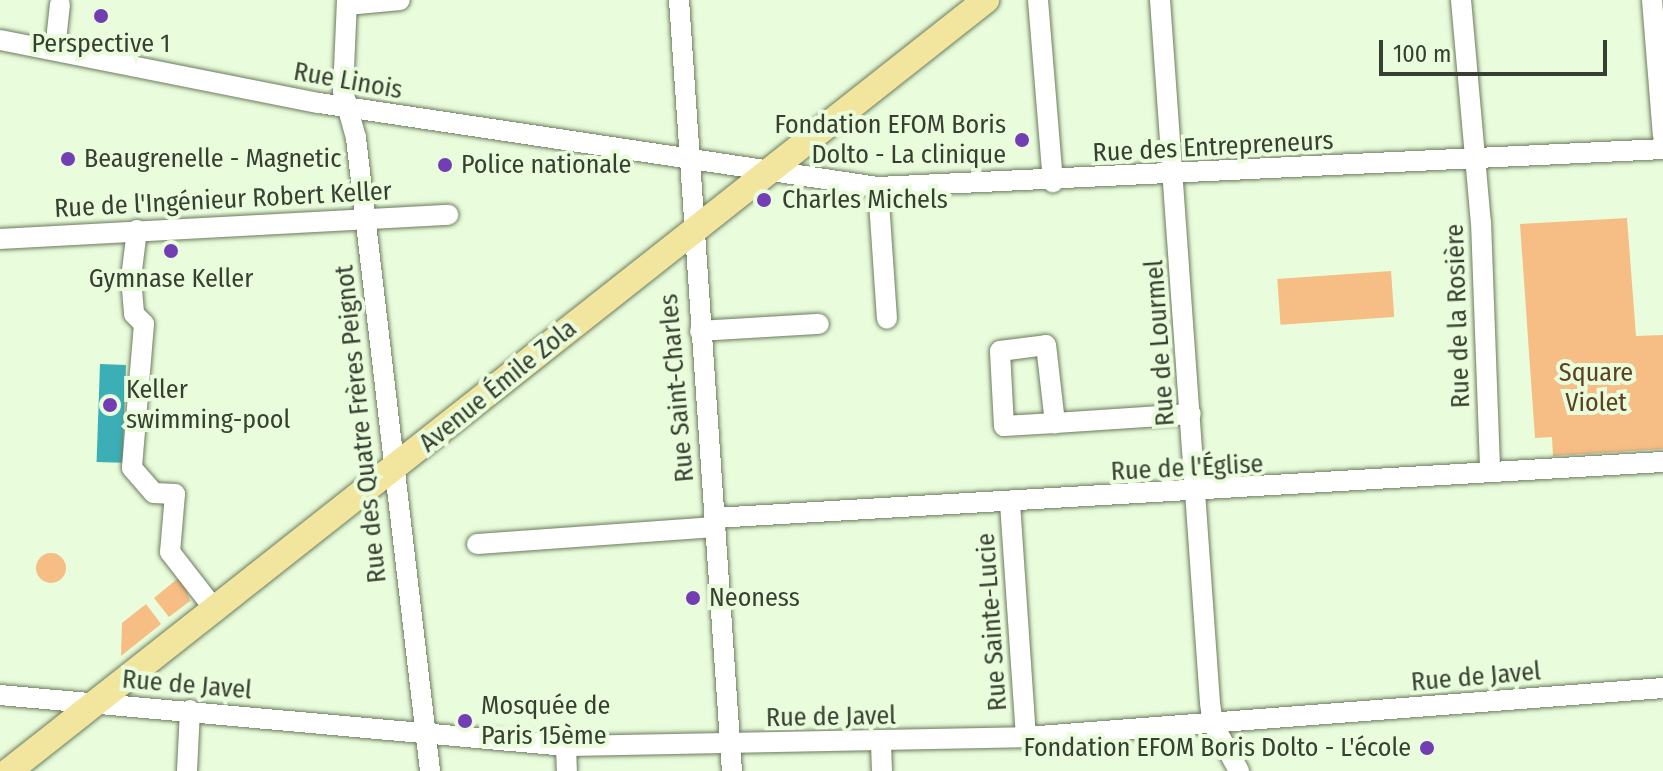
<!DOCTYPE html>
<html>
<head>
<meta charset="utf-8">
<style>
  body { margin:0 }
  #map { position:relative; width:1663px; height:771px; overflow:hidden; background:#e9fcdb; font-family:"Fira Sans Condensed",sans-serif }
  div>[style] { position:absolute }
  .green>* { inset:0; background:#f6bd85; transform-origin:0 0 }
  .round { border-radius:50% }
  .water>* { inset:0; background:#3bafb5; transform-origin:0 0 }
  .roads { filter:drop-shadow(0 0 2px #6b7c5f) drop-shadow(0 0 2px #6b7c5f) }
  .minor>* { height:20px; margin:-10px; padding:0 10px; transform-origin:10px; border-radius:10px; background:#fff }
  .major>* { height:26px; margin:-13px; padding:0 13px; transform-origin:13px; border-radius:13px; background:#f2e59e }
  .dots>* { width:22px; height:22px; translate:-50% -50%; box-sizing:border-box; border:4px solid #e9fcdb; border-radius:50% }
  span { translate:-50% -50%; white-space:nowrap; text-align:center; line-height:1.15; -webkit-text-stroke:8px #e9fcdb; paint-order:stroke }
  .poi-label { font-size:26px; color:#373f32 }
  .right { translate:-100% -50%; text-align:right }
  .left { translate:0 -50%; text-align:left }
  .street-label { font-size:26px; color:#373f32 }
  .park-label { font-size:26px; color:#5f4021 }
  .scale { position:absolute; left:1379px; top:40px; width:228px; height:36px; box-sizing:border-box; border:4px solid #373f32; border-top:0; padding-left:10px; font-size:24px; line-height:28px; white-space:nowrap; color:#373f32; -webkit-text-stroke:6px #e9fcdb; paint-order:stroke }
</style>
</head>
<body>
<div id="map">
  <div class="green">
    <div style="clip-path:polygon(1627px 218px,1636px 336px,1663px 335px,1663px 449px,1553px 456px,1552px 437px,1535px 438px,1520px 224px)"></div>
    <div style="left:1391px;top:271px;width:46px;height:114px;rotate:86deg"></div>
    <div class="round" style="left:36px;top:553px;width:30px;height:30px"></div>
    <div style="clip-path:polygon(182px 575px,190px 601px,169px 617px,154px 598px)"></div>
    <div style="clip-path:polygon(146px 604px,161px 624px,121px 656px,122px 623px)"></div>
  </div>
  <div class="water">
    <div style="left:100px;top:364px;width:26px;height:98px;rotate:2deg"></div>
  </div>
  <div class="roads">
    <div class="minor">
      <div style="left:347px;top:0;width:91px;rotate:92.5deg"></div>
      <div style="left:343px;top:91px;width:49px;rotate:74.5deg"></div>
      <div style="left:356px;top:138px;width:637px;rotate:83.33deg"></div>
      <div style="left:679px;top:0;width:773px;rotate:86.07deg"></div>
      <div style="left:1038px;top:0;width:183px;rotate:85.3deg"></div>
      <div style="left:1160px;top:0;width:705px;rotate:85.93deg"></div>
      <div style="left:1210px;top:703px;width:21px;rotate:82deg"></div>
      <div style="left:1213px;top:724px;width:54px;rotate:61deg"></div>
      <div style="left:1461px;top:0;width:223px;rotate:84.9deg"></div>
      <div style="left:1481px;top:222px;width:250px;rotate:87.9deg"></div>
      <div style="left:1652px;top:0;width:136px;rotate:85.4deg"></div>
      <div style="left:347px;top:5px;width:53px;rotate:-5.4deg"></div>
      <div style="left:0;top:40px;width:325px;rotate:11.2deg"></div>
      <div style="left:319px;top:103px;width:565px;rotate:8.55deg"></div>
      <div style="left:878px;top:187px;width:786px;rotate:-2.77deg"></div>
      <div style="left:55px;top:50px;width:46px;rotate:-83.8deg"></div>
      <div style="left:878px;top:187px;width:132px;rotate:86.1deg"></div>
      <div style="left:137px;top:230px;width:48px;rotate:97.1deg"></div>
      <div style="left:131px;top:278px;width:36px;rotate:85deg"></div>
      <div style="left:134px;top:314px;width:14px;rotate:45deg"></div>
      <div style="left:144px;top:324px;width:144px;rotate:94.8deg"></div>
      <div style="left:132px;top:468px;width:33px;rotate:49deg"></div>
      <div style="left:154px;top:493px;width:21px;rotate:3deg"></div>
      <div style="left:175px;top:494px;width:58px;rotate:94.9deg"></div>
      <div style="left:170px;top:552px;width:75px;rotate:52.1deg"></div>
      <div style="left:0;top:239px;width:449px;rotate:-3.1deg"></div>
      <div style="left:700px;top:331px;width:119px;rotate:-3.4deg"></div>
      <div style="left:1055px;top:423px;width:51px;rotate:176.6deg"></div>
      <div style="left:1004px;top:426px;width:75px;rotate:-93.1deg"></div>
      <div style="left:1000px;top:351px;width:46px;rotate:-7.4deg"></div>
      <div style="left:1046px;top:345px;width:79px;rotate:83.4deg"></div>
      <div style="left:1055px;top:423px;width:136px;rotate:-3.8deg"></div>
      <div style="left:1010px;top:503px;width:235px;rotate:86.1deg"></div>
      <div style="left:714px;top:518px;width:951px;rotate:-3.38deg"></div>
      <div style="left:477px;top:544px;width:239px;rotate:-4.1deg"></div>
      <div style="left:0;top:695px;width:568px;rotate:5.15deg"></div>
      <div style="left:566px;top:746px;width:460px;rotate:-1.1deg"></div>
      <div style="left:1026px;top:737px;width:639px;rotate:-4.4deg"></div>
      <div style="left:881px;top:743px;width:28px;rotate:88deg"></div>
      <div style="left:566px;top:746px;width:25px;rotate:88deg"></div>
      <div style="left:187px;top:771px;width:61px;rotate:-87.2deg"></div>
    </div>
    <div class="major">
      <div style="left:9px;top:771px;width:1245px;rotate:-38.28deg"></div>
    </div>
  </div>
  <div class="dots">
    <div style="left:101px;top:16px;background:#733db4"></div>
    <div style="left:1022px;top:140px;background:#733db4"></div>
    <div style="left:68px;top:159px;background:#733db4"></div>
    <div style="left:445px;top:165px;background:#733db4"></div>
    <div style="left:764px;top:200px;background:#733db4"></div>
    <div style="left:171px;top:251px;background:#733db4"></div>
    <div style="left:110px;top:405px;background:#733db4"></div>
    <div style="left:693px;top:598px;background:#733db4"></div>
    <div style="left:465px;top:721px;background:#733db4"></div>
    <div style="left:1427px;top:748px;background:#733db4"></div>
  </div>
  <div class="poi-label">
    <span style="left:101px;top:44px">Perspective 1</span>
    <span class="right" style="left:1006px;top:140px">Fondation EFOM Boris<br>Dolto - La clinique</span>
    <span class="left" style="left:84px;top:159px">Beaugrenelle - Magnetic</span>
    <span class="left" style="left:461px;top:165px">Police nationale</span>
    <span class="left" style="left:782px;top:200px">Charles Michels</span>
    <span style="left:171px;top:279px">Gymnase Keller</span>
    <span class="left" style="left:126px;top:405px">Keller<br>swimming-pool</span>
    <span class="left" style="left:709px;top:598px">Neoness</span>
    <span class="left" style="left:481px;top:721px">Mosquée de<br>Paris 15ème</span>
    <span class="right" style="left:1411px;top:748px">Fondation EFOM Boris Dolto - L'école</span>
  </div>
  <div class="street-label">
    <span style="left:348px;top:81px;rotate:10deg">Rue Linois</span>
    <span style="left:1213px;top:147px;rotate:-3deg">Rue des Entrepreneurs</span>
    <span style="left:223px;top:200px;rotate:-3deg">Rue de l'Ingénieur Robert Keller</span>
    <span style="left:1458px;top:316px;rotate:-92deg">Rue de la Rosière</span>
    <span style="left:1160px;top:343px;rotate:-94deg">Rue de Lourmel</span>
    <span style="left:498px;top:386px;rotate:-39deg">Avenue Émile Zola</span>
    <span style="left:677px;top:388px;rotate:-95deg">Rue Saint-Charles</span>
    <span style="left:361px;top:424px;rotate:-96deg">Rue des Quatre Frères Peignot</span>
    <span style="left:1187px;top:468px;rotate:-3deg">Rue de l'Église</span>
    <span style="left:992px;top:622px;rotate:-94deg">Rue Sainte-Lucie</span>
    <span style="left:1476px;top:677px;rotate:-5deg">Rue de Javel</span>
    <span style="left:187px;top:685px;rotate:5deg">Rue de Javel</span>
    <span style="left:831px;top:717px;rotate:-1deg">Rue de Javel</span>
  </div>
  <div class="park-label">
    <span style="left:1596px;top:388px">Square<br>Violet</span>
  </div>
  <div class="scale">100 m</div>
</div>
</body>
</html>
